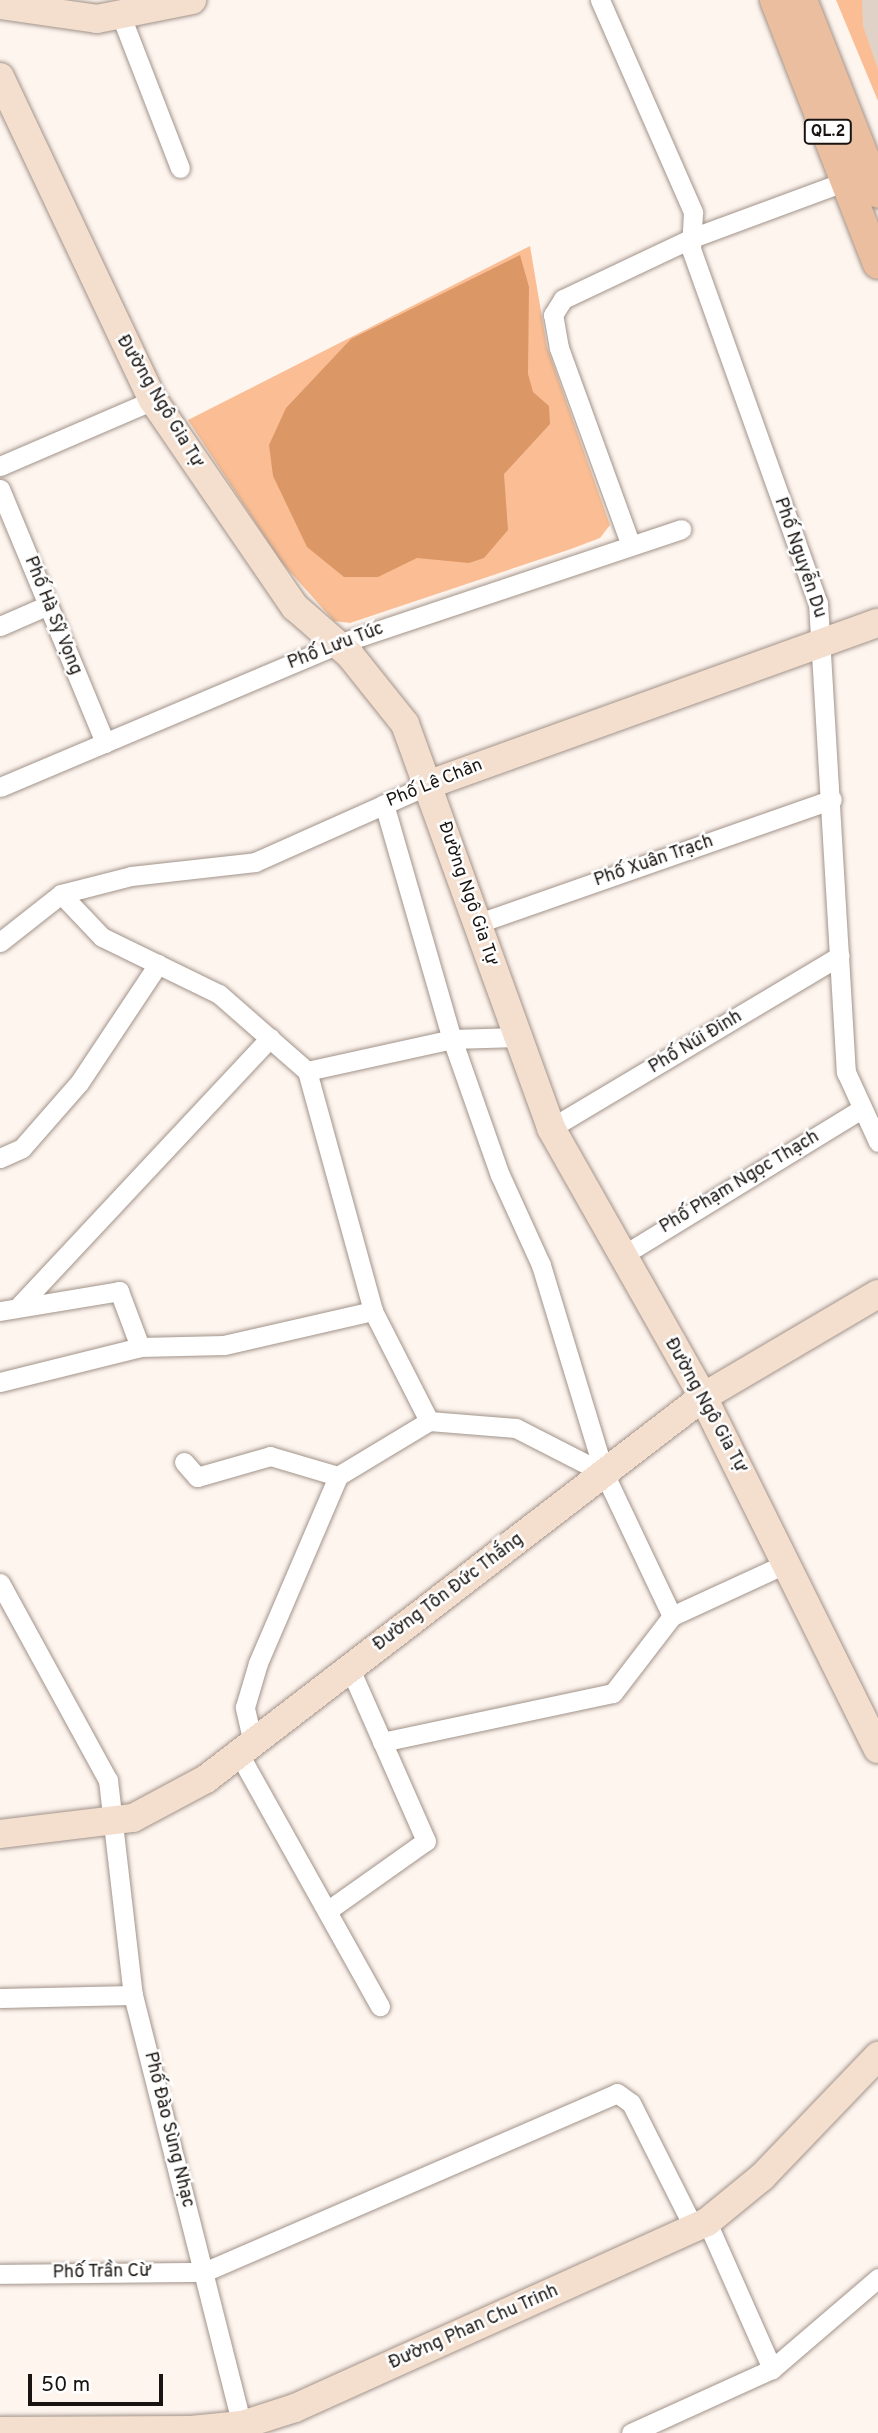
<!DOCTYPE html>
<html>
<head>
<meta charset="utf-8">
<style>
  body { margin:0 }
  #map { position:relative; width:878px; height:2433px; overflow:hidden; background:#fef5ef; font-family:Overpass,sans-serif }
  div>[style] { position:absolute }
  .green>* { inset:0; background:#fbbe94 }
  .water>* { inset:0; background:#db9766 }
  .building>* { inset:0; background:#e1d2c8 }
  .roads { filter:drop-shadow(0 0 2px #a19389) drop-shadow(0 0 2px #a19389) }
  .street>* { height:19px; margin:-9.5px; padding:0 9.5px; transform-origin:9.5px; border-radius:9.5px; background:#fff }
  .secondary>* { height:28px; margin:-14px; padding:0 14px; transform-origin:14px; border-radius:14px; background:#f4dfcf }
  .primary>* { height:30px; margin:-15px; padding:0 15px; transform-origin:15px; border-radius:15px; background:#eabe9f }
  span { translate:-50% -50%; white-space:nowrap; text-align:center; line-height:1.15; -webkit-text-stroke:5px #fff; paint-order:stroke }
  .shield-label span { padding:2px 5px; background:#fff; border:2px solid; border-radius:5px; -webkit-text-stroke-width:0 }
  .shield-label { font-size:16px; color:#191411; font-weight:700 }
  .street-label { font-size:18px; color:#191411 }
  .scale { position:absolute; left:28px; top:2374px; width:135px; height:32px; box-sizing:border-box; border:4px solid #191411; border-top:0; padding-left:9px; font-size:21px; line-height:24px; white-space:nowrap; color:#191411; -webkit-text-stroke:5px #fff; paint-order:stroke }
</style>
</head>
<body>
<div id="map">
  <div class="green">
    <div style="clip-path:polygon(836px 0,878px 0,878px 101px)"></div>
    <div style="clip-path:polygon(530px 246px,547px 347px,610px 525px,600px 538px,571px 549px,350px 623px,334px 621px,282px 563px,188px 420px)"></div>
  </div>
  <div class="water">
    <div style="clip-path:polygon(520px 255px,529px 287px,528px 374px,533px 392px,549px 406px,550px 424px,504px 474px,508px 530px,484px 558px,469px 563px,417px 558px,378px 577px,344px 577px,307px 547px,273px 476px,269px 445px,286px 408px,351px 339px)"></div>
  </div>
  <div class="building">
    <div style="clip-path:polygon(862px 0,878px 0,878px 69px,863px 26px)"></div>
  </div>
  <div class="roads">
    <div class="street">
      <div style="left:600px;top:0;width:232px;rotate:66.3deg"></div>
      <div style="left:693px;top:212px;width:37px;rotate:93deg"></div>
      <div style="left:691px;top:249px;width:376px;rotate:70.3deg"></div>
      <div style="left:818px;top:603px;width:470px;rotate:86.6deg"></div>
      <div style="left:846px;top:1072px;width:77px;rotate:65.4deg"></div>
      <div style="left:121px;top:16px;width:163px;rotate:68.8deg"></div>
      <div style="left:0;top:466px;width:167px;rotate:-23.3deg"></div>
      <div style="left:0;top:489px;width:275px;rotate:67.5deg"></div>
      <div style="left:630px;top:543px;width:208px;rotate:-110deg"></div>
      <div style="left:559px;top:348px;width:34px;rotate:-100deg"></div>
      <div style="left:553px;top:315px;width:19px;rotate:-58deg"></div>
      <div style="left:563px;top:299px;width:143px;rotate:-25.3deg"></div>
      <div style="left:692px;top:238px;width:164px;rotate:-20.3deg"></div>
      <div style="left:0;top:626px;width:52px;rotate:-23.6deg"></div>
      <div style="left:0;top:787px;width:367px;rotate:-22.9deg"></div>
      <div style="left:338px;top:644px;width:362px;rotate:-18.5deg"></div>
      <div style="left:384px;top:804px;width:245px;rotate:73.9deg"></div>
      <div style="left:452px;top:1039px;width:144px;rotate:70.6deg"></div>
      <div style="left:500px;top:1175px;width:99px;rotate:65.5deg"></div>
      <div style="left:541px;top:1265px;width:217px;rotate:73.1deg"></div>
      <div style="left:604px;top:1473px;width:158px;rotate:64.6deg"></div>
      <div style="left:672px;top:1616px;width:127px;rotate:-24.7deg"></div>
      <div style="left:61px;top:894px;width:59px;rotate:46.4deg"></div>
      <div style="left:102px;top:937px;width:130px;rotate:26deg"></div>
      <div style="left:219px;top:994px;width:117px;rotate:41.2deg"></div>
      <div style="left:307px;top:1071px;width:249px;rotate:74.6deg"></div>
      <div style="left:373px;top:1311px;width:123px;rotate:63deg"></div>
      <div style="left:429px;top:1421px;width:87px;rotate:4.6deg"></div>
      <div style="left:516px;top:1428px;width:99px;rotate:27.1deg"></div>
      <div style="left:476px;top:924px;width:377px;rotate:-19.3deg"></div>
      <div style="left:0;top:942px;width:78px;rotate:-38.2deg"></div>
      <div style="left:61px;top:894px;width:72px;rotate:-14.4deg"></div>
      <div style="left:131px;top:876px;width:125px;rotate:-6.4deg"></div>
      <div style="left:255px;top:862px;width:192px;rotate:-24deg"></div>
      <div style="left:307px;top:1071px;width:148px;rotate:-12.4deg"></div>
      <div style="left:452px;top:1039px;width:66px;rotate:-1.7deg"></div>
      <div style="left:551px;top:1128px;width:336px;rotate:-30.8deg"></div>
      <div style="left:0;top:1158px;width:24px;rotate:-24deg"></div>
      <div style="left:22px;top:1148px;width:86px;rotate:-48.8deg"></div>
      <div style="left:79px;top:1083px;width:143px;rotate:-56.4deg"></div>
      <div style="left:620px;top:1257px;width:281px;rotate:-31.5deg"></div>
      <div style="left:20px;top:1305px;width:366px;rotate:-46.9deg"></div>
      <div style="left:0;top:1311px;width:121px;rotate:-9.5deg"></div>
      <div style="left:119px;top:1291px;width:60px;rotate:69.4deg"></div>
      <div style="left:0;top:1382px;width:144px;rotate:-14deg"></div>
      <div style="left:140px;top:1347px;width:84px;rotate:-1.4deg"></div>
      <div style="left:224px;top:1345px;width:153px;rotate:-12.9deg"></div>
      <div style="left:184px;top:1462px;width:20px;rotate:49deg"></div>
      <div style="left:197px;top:1477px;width:76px;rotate:-16deg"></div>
      <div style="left:270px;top:1456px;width:71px;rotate:16.4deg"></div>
      <div style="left:0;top:1583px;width:225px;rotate:61.3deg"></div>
      <div style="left:108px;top:1780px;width:216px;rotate:83.4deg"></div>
      <div style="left:133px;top:1995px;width:452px;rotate:75.8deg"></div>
      <div style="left:382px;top:1742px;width:236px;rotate:-12deg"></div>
      <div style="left:613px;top:1693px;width:97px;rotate:-52.5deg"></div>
      <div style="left:253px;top:1743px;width:37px;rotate:-103deg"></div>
      <div style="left:245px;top:1707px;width:46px;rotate:-73.5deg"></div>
      <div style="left:258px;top:1663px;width:203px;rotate:-66.8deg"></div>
      <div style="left:338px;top:1476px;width:106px;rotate:-31.1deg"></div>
      <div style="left:239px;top:1754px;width:289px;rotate:60.8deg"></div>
      <div style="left:327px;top:1911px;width:121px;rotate:-35.3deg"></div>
      <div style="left:426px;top:1841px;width:188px;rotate:-113.8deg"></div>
      <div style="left:0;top:1998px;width:133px;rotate:-1.3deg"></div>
      <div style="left:707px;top:2222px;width:161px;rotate:66.1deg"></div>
      <div style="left:0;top:2274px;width:204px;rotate:-0.6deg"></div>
      <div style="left:204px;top:2272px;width:450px;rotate:-23.4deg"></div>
      <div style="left:617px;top:2093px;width:17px;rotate:36deg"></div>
      <div style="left:631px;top:2103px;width:140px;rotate:63.3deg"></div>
      <div style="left:631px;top:2433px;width:155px;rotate:-24.4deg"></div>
      <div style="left:772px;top:2369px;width:140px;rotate:-40.6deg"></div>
    </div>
    <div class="secondary">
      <div style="left:0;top:5px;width:98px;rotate:8.2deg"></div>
      <div style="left:97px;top:19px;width:97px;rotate:-11.3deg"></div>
      <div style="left:0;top:77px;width:357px;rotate:64.7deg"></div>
      <div style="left:153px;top:400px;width:251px;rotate:55.6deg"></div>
      <div style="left:295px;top:607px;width:73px;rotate:41.1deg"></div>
      <div style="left:350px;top:655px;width:88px;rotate:51.4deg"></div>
      <div style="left:405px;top:724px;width:430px;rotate:70.1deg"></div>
      <div style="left:551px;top:1128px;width:309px;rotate:60.5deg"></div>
      <div style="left:703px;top:1397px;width:393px;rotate:63.6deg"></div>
      <div style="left:430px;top:784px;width:476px;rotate:-19.8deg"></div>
      <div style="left:0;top:1834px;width:134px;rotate:-6.9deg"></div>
      <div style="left:133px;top:1818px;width:83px;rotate:-28.1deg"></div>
      <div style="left:206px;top:1779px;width:627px;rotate:-37.55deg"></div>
      <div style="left:703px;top:1397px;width:203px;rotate:-30.5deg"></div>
      <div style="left:0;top:2431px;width:191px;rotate:-0.3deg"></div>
      <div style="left:191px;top:2430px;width:51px;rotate:-5.6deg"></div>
      <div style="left:242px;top:2425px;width:56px;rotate:-17.8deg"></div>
      <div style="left:295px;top:2408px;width:452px;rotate:-24.3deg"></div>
      <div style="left:707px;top:2222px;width:71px;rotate:-39.3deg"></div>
      <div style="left:762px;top:2177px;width:168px;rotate:-46.2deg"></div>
    </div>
    <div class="primary">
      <div style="left:775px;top:0;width:283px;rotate:68.7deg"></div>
      <div style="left:802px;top:0;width:207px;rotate:68.5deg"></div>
    </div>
  </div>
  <div class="shield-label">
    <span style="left:828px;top:132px">QL.2</span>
  </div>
  <div class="street-label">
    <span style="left:159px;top:402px;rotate:59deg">Đường Ngô Gia Tự</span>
    <span style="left:799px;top:558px;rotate:71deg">Phố Nguyễn Du</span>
    <span style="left:52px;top:616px;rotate:68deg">Phố Hà Sỹ Vọng</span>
    <span style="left:336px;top:647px;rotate:-21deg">Phố Lưu Túc</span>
    <span style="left:435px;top:784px;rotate:-22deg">Phố Lê Chân</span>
    <span style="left:654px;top:862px;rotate:-19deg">Phố Xuân Trạch</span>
    <span style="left:467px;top:894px;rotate:71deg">Đường Ngô Gia Tự</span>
    <span style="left:696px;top:1043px;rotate:-31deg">Phố Núi Đinh</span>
    <span style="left:740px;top:1183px;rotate:-31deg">Phố Phạm Ngọc Thạch</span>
    <span style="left:705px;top:1406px;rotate:61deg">Đường Ngô Gia Tự</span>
    <span style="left:449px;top:1593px;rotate:-37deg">Đường Tôn Đức Thắng</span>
    <span style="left:168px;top:2130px;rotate:76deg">Phố Đào Sùng Nhạc</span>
    <span style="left:102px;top:2273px;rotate:-1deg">Phố Trần Cừ</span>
    <span style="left:474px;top:2328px;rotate:-24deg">Đường Phan Chu Trinh</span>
  </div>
  <div class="scale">50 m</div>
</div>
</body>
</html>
